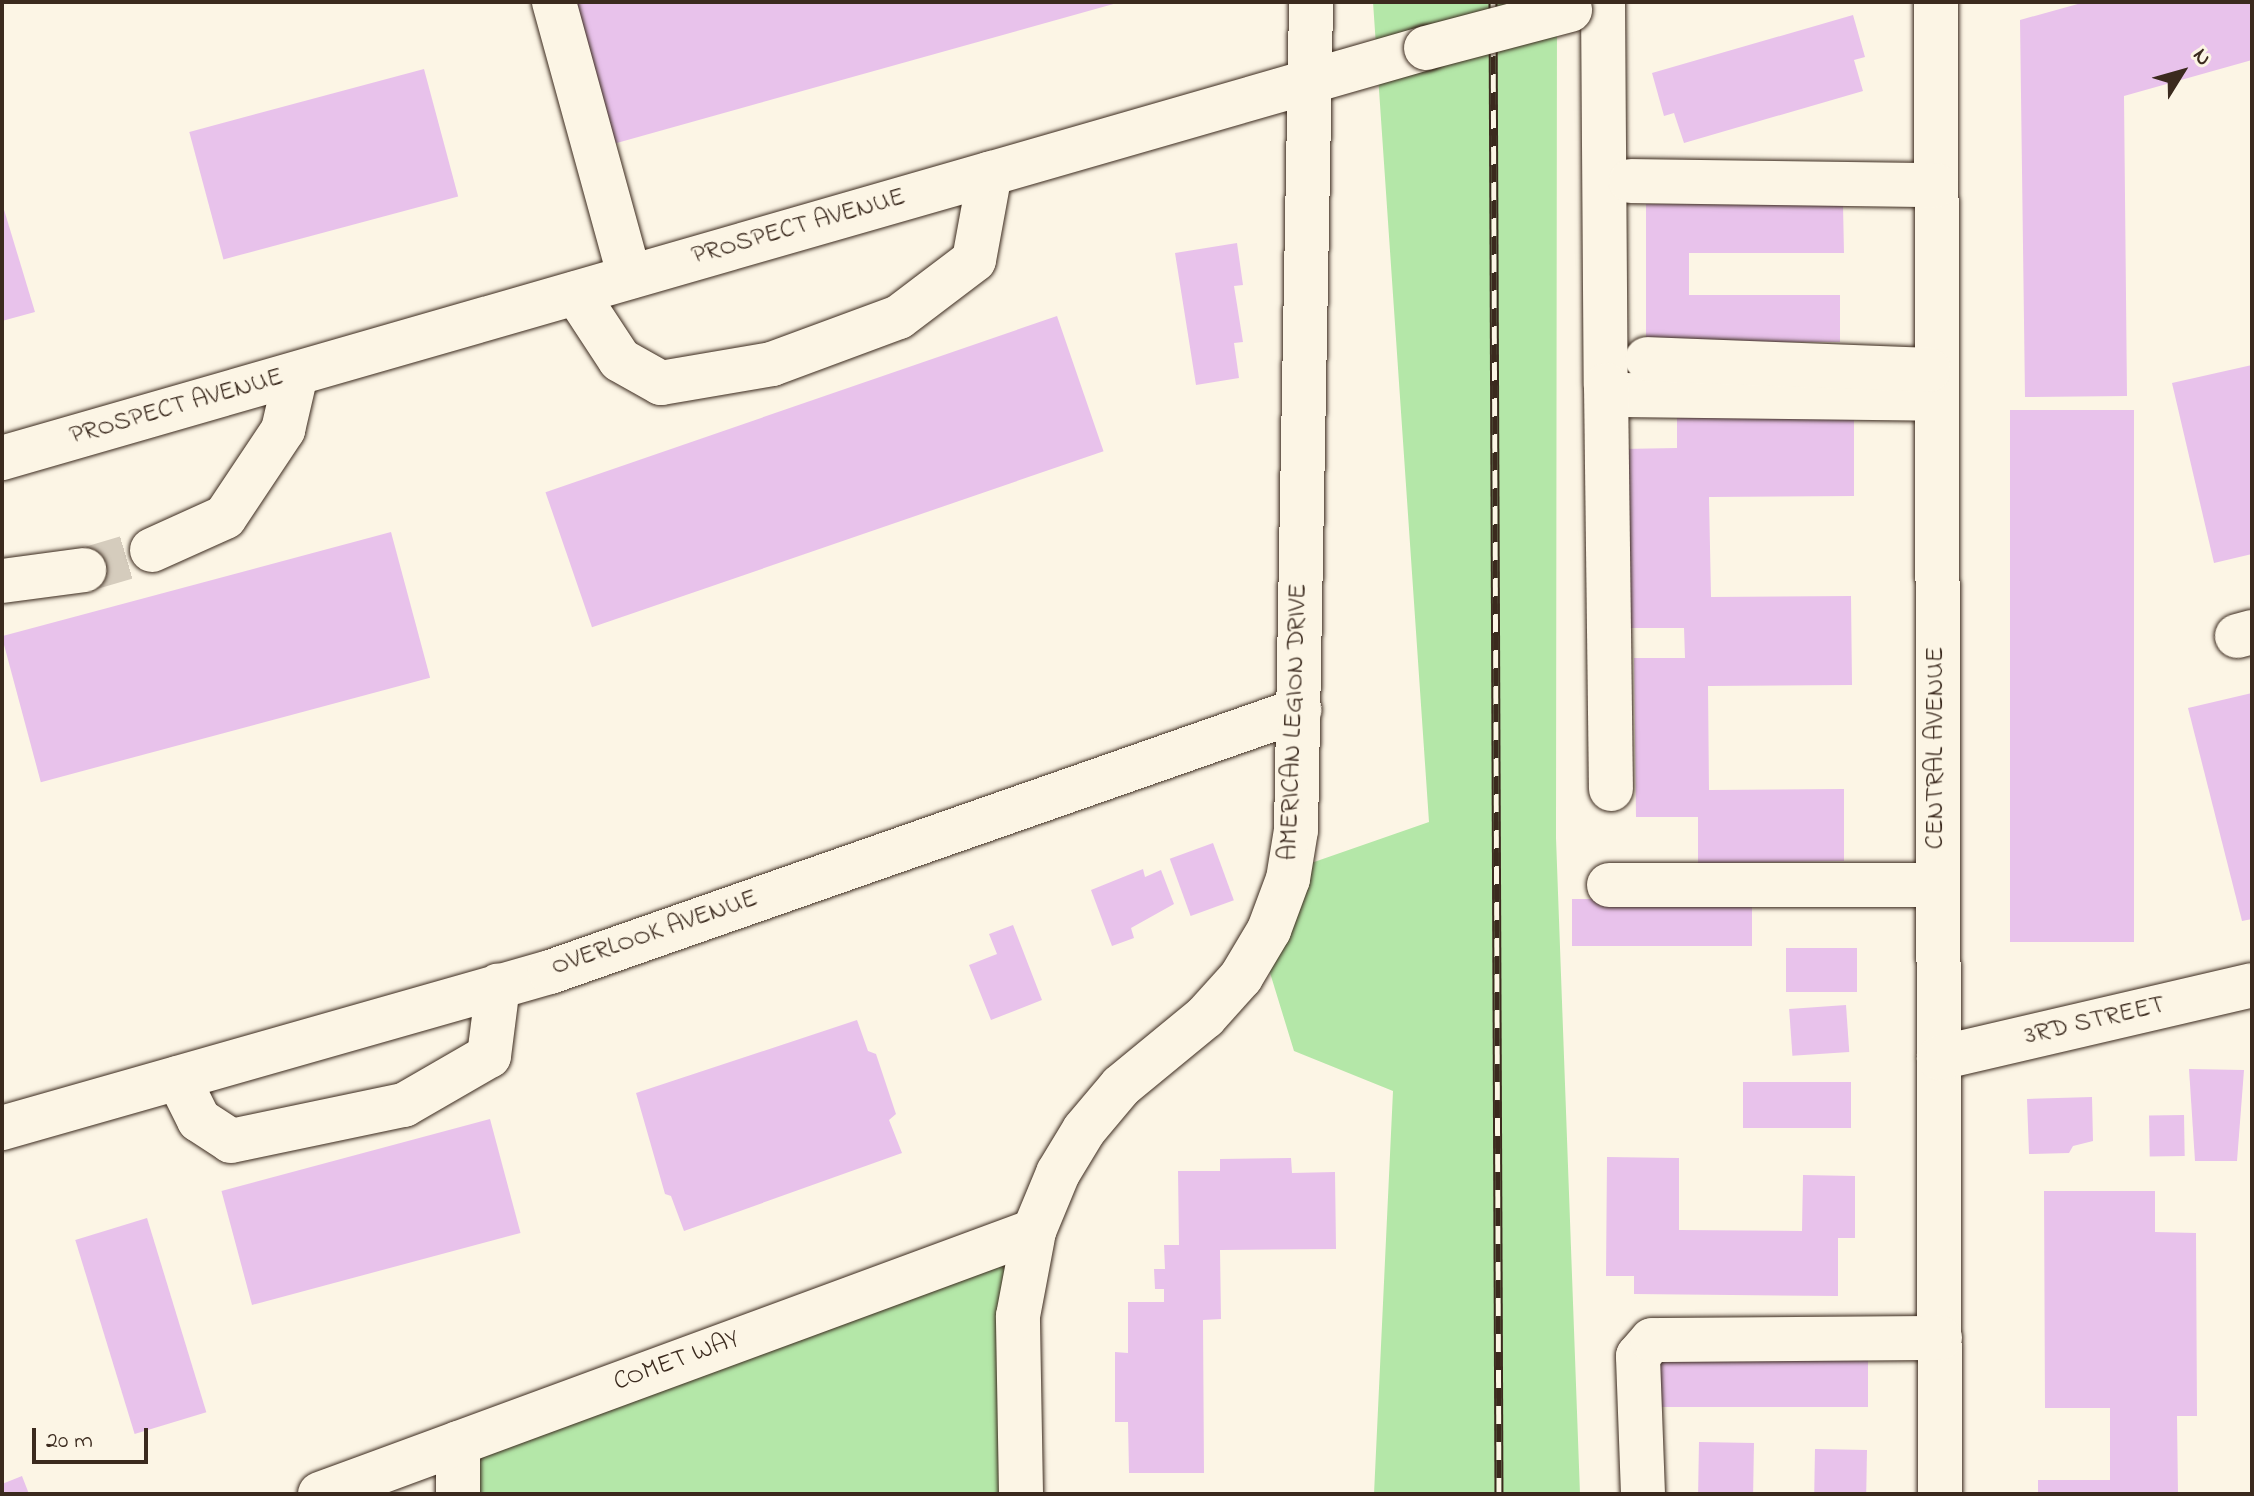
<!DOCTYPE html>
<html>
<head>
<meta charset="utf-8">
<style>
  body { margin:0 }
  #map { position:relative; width:2254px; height:1496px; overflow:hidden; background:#fcf5e5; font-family:"Indie Flower",sans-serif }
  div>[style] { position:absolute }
  .green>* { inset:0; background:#b4e7a8 }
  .building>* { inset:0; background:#e8c2eb; transform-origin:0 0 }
  .minor-tunnel>* { height:44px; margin-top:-22px; transform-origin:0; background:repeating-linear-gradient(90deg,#d5ccbd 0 44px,transparent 0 66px) }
  .roads { filter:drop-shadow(0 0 2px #3b2a1e) drop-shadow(0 0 2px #3b2a1e) }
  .minor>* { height:44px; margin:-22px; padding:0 22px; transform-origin:22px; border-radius:22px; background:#fcf5e5 }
  .rail>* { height:9px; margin-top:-4.5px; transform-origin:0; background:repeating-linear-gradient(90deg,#fcf5e5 0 18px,#3b2a1e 0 36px); box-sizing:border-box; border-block:2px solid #3b2a1e }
  .bridges { filter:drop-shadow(0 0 2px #3b2a1e) drop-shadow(0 0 2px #3b2a1e) }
  .minor-bridge>* { height:44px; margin:-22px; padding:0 22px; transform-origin:22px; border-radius:22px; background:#fcf5e5 }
  span { translate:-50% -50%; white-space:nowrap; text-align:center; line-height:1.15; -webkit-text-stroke:6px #fcf5e5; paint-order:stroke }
  .street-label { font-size:26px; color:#3b2a1e }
  .frame { position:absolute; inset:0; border:4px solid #3b2a1e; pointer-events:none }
  .north { position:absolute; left:2142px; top:32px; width:80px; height:80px; -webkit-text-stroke:6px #fcf5e5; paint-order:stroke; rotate:53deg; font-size:22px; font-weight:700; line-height:32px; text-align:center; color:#3b2a1e }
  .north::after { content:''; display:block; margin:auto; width:28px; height:36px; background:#3b2a1e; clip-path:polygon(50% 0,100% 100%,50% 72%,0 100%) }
  .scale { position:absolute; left:32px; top:1428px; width:116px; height:36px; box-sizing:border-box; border:4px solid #3b2a1e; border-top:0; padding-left:10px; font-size:24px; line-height:28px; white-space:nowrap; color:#3b2a1e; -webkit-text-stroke:6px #fcf5e5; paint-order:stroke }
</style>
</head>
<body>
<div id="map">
  <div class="green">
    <div style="clip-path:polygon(1373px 2px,1557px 2px,1556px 838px,1580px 1494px,1374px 1494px,1393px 1091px,1294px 1051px,1263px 950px,1294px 869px,1429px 822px)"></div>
    <div style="clip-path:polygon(1027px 1242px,1034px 1494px,475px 1494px,475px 1446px)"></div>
  </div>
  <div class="building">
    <div style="clip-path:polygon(581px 2px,1117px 2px,1117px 3px,606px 146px,566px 6px)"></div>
    <div style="clip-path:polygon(2085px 2px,2252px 2px,2252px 60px,2124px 96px,2127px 396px,2025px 397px,2020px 20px)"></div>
    <div style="clip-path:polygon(1853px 15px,1865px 57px,1854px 60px,1863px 91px,1684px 143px,1674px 113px,1664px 116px,1652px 73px)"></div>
    <div style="left:424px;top:69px;width:132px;height:243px;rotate:75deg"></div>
    <div style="clip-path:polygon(2px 203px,35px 312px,2px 321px)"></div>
    <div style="clip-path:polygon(1646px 204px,1843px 205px,1844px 253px,1689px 253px,1689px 295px,1840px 295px,1840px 342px,1646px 342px)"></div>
    <div style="clip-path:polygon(1237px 243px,1243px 285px,1234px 286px,1243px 342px,1234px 343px,1239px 378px,1196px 385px,1175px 253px)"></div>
    <div style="left:1057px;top:316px;width:143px;height:541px;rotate:71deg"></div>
    <div style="clip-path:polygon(2252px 365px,2252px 554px,2214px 563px,2172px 383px)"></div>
    <div style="clip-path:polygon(1854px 402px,1854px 496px,1709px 497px,1711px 597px,1851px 596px,1852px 685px,1708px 686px,1709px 790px,1844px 789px,1844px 861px,1698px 863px,1698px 817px,1636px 817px,1634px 658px,1685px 658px,1684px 628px,1624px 628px,1622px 449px,1677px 448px,1677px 403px)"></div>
    <div style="left:2010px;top:410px;width:124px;height:532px"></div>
    <div style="left:391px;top:532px;width:151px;height:403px;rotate:75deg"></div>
    <div style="clip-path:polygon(2252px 693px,2252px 919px,2242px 921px,2188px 708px)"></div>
    <div style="left:1213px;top:843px;width:61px;height:46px;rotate:70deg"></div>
    <div style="clip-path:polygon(1143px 869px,1145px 877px,1161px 870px,1174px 904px,1131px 928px,1134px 938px,1112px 946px,1091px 890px)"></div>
    <div style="left:1572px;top:899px;width:180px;height:47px"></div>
    <div style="clip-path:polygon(1013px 925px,1042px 1000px,991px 1020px,969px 965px,997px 954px,989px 934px)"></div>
    <div style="left:1857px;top:948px;width:44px;height:71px;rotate:90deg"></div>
    <div style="left:1846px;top:1005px;width:47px;height:57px;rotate:86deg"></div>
    <div style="clip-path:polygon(857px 1020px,868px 1051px,876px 1054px,896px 1114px,889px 1120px,902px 1153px,684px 1231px,671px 1196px,665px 1194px,636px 1093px)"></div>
    <div style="clip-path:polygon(2189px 1069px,2244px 1070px,2237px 1161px,2195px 1161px)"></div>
    <div style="left:1743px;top:1082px;width:108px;height:46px"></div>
    <div style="clip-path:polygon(2092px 1097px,2093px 1141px,2073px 1146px,2069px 1153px,2029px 1154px,2027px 1099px)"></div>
    <div style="left:2184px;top:1115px;width:41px;height:35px;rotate:89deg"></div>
    <div style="left:490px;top:1119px;width:118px;height:278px;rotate:75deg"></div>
    <div style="clip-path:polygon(1607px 1157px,1679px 1158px,1679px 1230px,1802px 1231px,1803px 1175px,1855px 1176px,1855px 1238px,1838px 1238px,1838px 1296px,1634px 1294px,1634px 1276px,1606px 1276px)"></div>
    <div style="clip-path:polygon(1291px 1158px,1292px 1173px,1335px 1172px,1336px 1249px,1220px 1250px,1221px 1319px,1203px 1320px,1204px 1473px,1129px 1473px,1128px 1422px,1115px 1422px,1115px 1352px,1128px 1353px,1128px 1302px,1164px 1302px,1164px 1289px,1155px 1289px,1154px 1269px,1165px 1269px,1164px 1245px,1179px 1245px,1178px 1171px,1220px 1171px,1220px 1159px)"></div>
    <div style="clip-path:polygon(2044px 1191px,2155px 1191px,2155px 1232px,2196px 1233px,2197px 1416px,2177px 1416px,2178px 1494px,2038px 1494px,2038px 1480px,2110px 1480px,2110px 1408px,2045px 1408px)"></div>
    <div style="left:147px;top:1218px;width:203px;height:75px;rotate:73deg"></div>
    <div style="left:1655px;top:1351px;width:213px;height:56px"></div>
    <div style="left:1699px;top:1442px;width:55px;height:52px;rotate:1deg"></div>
    <div style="left:1815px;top:1449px;width:52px;height:45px;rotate:1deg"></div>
    <div style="clip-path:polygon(22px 1476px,29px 1494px,2px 1494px,2px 1484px)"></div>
  </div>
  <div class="minor-tunnel">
    <div style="left:84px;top:570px;width:71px;rotate:-16.4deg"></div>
  </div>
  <div class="roads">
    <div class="minor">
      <div style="left:554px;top:2px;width:285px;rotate:74.6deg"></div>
      <div style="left:1603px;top:2px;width:383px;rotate:89.6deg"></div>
      <div style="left:1606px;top:385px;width:18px;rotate:34deg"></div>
      <div style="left:1621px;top:395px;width:314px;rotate:0.7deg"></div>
      <div style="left:1936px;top:2px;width:1492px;rotate:89.85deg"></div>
      <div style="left:1631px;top:181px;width:305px;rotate:0.8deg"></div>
      <div style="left:576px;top:293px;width:80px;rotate:56.7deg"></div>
      <div style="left:620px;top:360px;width:47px;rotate:29.3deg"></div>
      <div style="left:661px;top:383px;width:113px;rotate:-9.7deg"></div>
      <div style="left:772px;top:364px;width:135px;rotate:-20.3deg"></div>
      <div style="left:899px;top:317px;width:94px;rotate:-37.2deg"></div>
      <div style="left:974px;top:260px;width:88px;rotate:-79.6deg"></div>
      <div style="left:1647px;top:359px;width:282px;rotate:2.2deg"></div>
      <div style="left:1606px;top:385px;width:404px;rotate:89.3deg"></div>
      <div style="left:2px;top:458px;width:1482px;rotate:-16.06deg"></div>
      <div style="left:152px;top:550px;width:80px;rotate:-24.3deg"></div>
      <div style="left:225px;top:517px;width:105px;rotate:-56.3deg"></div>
      <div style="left:283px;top:430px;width:57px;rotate:-76.9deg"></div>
      <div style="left:2px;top:581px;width:83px;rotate:-7.6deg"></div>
      <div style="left:2237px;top:636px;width:16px;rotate:-15deg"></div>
      <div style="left:1609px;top:885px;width:329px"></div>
      <div style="left:1939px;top:1058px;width:321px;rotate:-13.1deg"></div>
      <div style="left:178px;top:1078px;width:47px;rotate:63.4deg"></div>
      <div style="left:199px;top:1120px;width:38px;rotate:33deg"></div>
      <div style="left:231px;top:1141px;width:177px;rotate:-11.8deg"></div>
      <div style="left:404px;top:1105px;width:98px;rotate:-30deg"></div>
      <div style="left:489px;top:1056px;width:71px;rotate:-82.7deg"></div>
      <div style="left:2px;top:1128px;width:570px;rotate:-15.89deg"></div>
      <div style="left:550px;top:972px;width:794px;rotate:-19.28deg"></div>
      <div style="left:458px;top:1443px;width:51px;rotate:90deg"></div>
      <div style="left:320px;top:1494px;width:761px;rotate:-20.22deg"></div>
      <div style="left:1021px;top:1494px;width:178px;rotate:-91deg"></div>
      <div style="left:1018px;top:1316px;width:86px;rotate:-79.3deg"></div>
      <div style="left:1034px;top:1231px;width:63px;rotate:-67.5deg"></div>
      <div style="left:1058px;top:1173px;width:50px;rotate:-58.8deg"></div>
      <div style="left:1084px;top:1130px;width:57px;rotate:-49.9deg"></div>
      <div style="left:1121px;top:1086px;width:109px;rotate:-39.4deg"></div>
      <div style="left:1205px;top:1017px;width:54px;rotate:-48deg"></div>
      <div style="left:1241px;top:977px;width:55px;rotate:-59.2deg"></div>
      <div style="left:1269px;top:930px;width:54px;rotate:-69.6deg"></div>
      <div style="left:1288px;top:879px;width:50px;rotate:-80.7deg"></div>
      <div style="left:1296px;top:830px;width:828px;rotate:-88.96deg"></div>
      <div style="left:1643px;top:1494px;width:138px;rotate:-92.1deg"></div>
      <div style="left:1638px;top:1356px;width:21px;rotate:-49deg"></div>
      <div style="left:1652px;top:1340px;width:288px;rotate:-0.4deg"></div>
    </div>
  </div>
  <div class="rail">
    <div style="left:1493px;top:2px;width:1492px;rotate:89.77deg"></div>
  </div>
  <div class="bridges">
    <div class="minor-bridge">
      <div style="left:1426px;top:48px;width:149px;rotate:-14.8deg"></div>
    </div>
  </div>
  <div class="street-label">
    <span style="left:799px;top:228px;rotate:-16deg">PROSPECT AVENUE</span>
    <span style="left:177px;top:408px;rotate:-16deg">PROSPECT AVENUE</span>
    <span style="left:1295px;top:722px;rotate:-88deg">AMERICAN LEGION DRIVE</span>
    <span style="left:1937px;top:748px;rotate:-90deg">CENTRAL AVENUE</span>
    <span style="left:655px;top:934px;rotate:-19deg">OVERLOOK AVENUE</span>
    <span style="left:2095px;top:1022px;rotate:-13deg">3RD STREET</span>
    <span style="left:677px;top:1362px;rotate:-20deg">COMET WAY</span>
  </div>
  <div class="frame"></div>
  <div class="north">N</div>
  <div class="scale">20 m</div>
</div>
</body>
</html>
